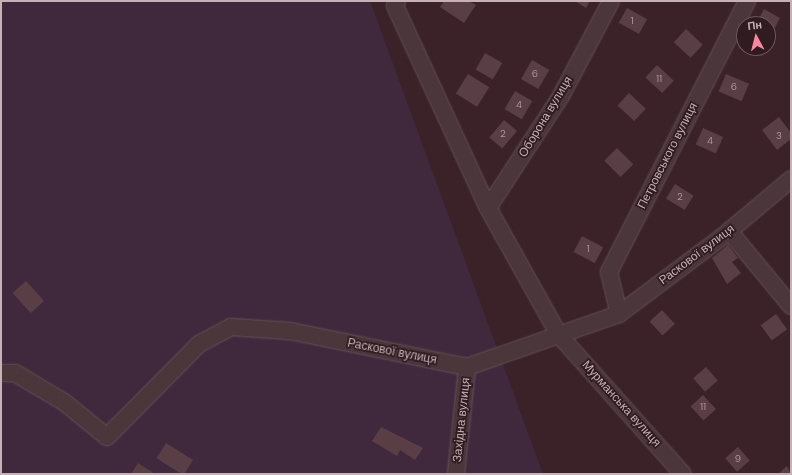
<!DOCTYPE html>
<html>
<head>
<meta charset="utf-8">
<style>
  body { margin:0 }
  #map { position:relative; width:792px; height:475px; overflow:hidden; background:#3a2228; font-family:"DM Sans",sans-serif }
  div>[style] { position:absolute }
  .green>* { inset:0; background:#40293d }
  .building>* { inset:0; background:#5a3e45; transform-origin:0 0 }
  .roads { filter:drop-shadow(0 0 1px #655156) drop-shadow(0 0 1px #655156) }
  .minor>* { height:16px; margin:-8px; padding:0 8px; transform-origin:8px; border-radius:8px; background:#4b363b }
  span { translate:-50% -50%; white-space:nowrap; text-align:center; line-height:1.15; -webkit-text-stroke:3.5px #2f1b20; paint-order:stroke }
  .number-label { font-size:10px; color:#ab949a }
  .number-label span { -webkit-text-stroke-width:0 }
  .street-label { font-size:12px; color:#c6b1b6 }
  .frame { position:absolute; inset:0; border:2px solid #c6b1b6; pointer-events:none }
  .north { position:absolute; left:736px; top:16px; width:40px; height:40px; box-sizing:border-box; background:#2f1b20; border:1px solid #6b575c; border-radius:50%; rotate:353deg; font-size:11px; font-weight:700; line-height:16px; text-align:center; color:#c6b1b6 }
  .north::after { content:''; display:block; margin:auto; width:14px; height:18px; background:#f6879e; clip-path:polygon(50% 0,100% 100%,50% 72%,0 100%) }
</style>
</head>
<body>
<div id="map">
  <div class="green">
    <div style="clip-path:polygon(1px 1px,370px 1px,543px 474px,1px 474px)"></div>
  </div>
  <div class="building">
    <div style="clip-path:polygon(444px 1px,469px 1px,476px 5px,464px 23px,440px 7px)"></div>
    <div style="clip-path:polygon(575px 1px,590px 1px,586px 8px)"></div>
    <div style="left:627px;top:8px;width:23px;height:17px;rotate:29deg"></div>
    <div style="clip-path:polygon(764px 9px,780px 18px,771px 35px,768px 24px,756px 24px)"></div>
    <div style="left:686px;top:29px;width:23px;height:18px;rotate:43deg"></div>
    <div style="left:485px;top:53px;width:20px;height:19px;rotate:30deg"></div>
    <div style="left:532px;top:60px;width:20px;height:22px;rotate:30deg"></div>
    <div style="left:657px;top:65px;width:23px;height:17px;rotate:43deg"></div>
    <div style="left:468px;top:74px;width:25px;height:23px;rotate:32deg"></div>
    <div style="left:726px;top:74px;width:25px;height:19px;rotate:23deg"></div>
    <div style="left:515px;top:91px;width:20px;height:21px;rotate:30deg"></div>
    <div style="left:629px;top:93px;width:23px;height:17px;rotate:43deg"></div>
    <div style="clip-path:polygon(779px 117px,791px 133px,791px 139px,777px 150px,762px 130px)"></div>
    <div style="left:504px;top:120px;width:17px;height:23px;rotate:40deg"></div>
    <div style="left:703px;top:128px;width:22px;height:18px;rotate:24deg"></div>
    <div style="left:617px;top:148px;width:23px;height:18px;rotate:45deg"></div>
    <div style="left:675px;top:184px;width:22px;height:17px;rotate:32deg"></div>
    <div style="left:582px;top:236px;width:24px;height:18px;rotate:28deg"></div>
    <div style="clip-path:polygon(728px 245px,738px 258px,732px 262px,741px 273px,727px 284px,712px 258px)"></div>
    <div style="left:26px;top:281px;width:27px;height:18px;rotate:48deg"></div>
    <div style="left:662px;top:310px;width:19px;height:17px;rotate:47deg"></div>
    <div style="left:776px;top:314px;width:19px;height:19px;rotate:54deg"></div>
    <div style="left:706px;top:367px;width:18px;height:17px;rotate:49deg"></div>
    <div style="left:703px;top:395px;width:19px;height:17px;rotate:47deg"></div>
    <div style="clip-path:polygon(381px 427px,423px 448px,415px 460px,400px 450px,397px 456px,372px 441px)"></div>
    <div style="left:166px;top:443px;width:32px;height:18px;rotate:32deg"></div>
    <div style="left:738px;top:447px;width:18px;height:17px;rotate:49deg"></div>
    <div style="clip-path:polygon(138px 463px,155px 474px,131px 474px)"></div>
    <div style="clip-path:polygon(787px 466px,791px 474px,778px 474px)"></div>
  </div>
  <div class="roads">
    <div class="minor">
      <div style="left:397px;top:1px;width:5px;rotate:112deg"></div>
      <div style="left:395px;top:6px;width:222px;rotate:65.3deg"></div>
      <div style="left:488px;top:208px;width:145px;rotate:60.8deg"></div>
      <div style="left:559px;top:335px;width:186px;rotate:48.3deg"></div>
      <div style="left:488px;top:208px;width:134px;rotate:-56.9deg"></div>
      <div style="left:561px;top:96px;width:107px;rotate:-62.2deg"></div>
      <div style="left:729px;top:231px;width:97px;rotate:50.4deg"></div>
      <div style="left:619px;top:314px;width:43px;rotate:-103.4deg"></div>
      <div style="left:609px;top:272px;width:304px;rotate:-63deg"></div>
      <div style="left:1px;top:373px;width:14px"></div>
      <div style="left:15px;top:373px;width:57px;rotate:30.6deg"></div>
      <div style="left:64px;top:402px;width:55px;rotate:39.1deg"></div>
      <div style="left:107px;top:437px;width:131px;rotate:-45.3deg"></div>
      <div style="left:199px;top:344px;width:36px;rotate:-28deg"></div>
      <div style="left:231px;top:327px;width:59px;rotate:3.9deg"></div>
      <div style="left:290px;top:331px;width:181px;rotate:11.5deg"></div>
      <div style="left:467px;top:367px;width:161px;rotate:-19.2deg"></div>
      <div style="left:619px;top:314px;width:129px;rotate:-36.8deg"></div>
      <div style="left:722px;top:237px;width:90px;rotate:-40deg"></div>
      <div style="left:456px;top:474px;width:108px;rotate:-84.1deg"></div>
    </div>
  </div>
  <div class="number-label">
    <span style="left:632px;top:21px">1</span>
    <span style="left:535px;top:74px">6</span>
    <span style="left:659px;top:79px">11</span>
    <span style="left:734px;top:87px">6</span>
    <span style="left:519px;top:105px">4</span>
    <span style="left:503px;top:134px">2</span>
    <span style="left:779px;top:136px">3</span>
    <span style="left:710px;top:141px">4</span>
    <span style="left:680px;top:197px">2</span>
    <span style="left:588px;top:249px">1</span>
    <span style="left:703px;top:407px">11</span>
    <span style="left:738px;top:459px">9</span>
  </div>
  <div class="street-label">
    <span style="left:546px;top:117px;rotate:-59deg">Оборона вулиця</span>
    <span style="left:668px;top:156px;rotate:-63deg">Петровського вулиця</span>
    <span style="left:697px;top:255px;rotate:-37deg">Раскової вулиця</span>
    <span style="left:392px;top:352px;rotate:11deg">Раскової вулиця</span>
    <span style="left:621px;top:404px;rotate:48deg">Мурманська вулиця</span>
    <span style="left:462px;top:420px;rotate:-84deg">Західна вулиця</span>
  </div>
  <div class="frame"></div>
  <div class="north">Пн</div>
</div>
</body>
</html>
